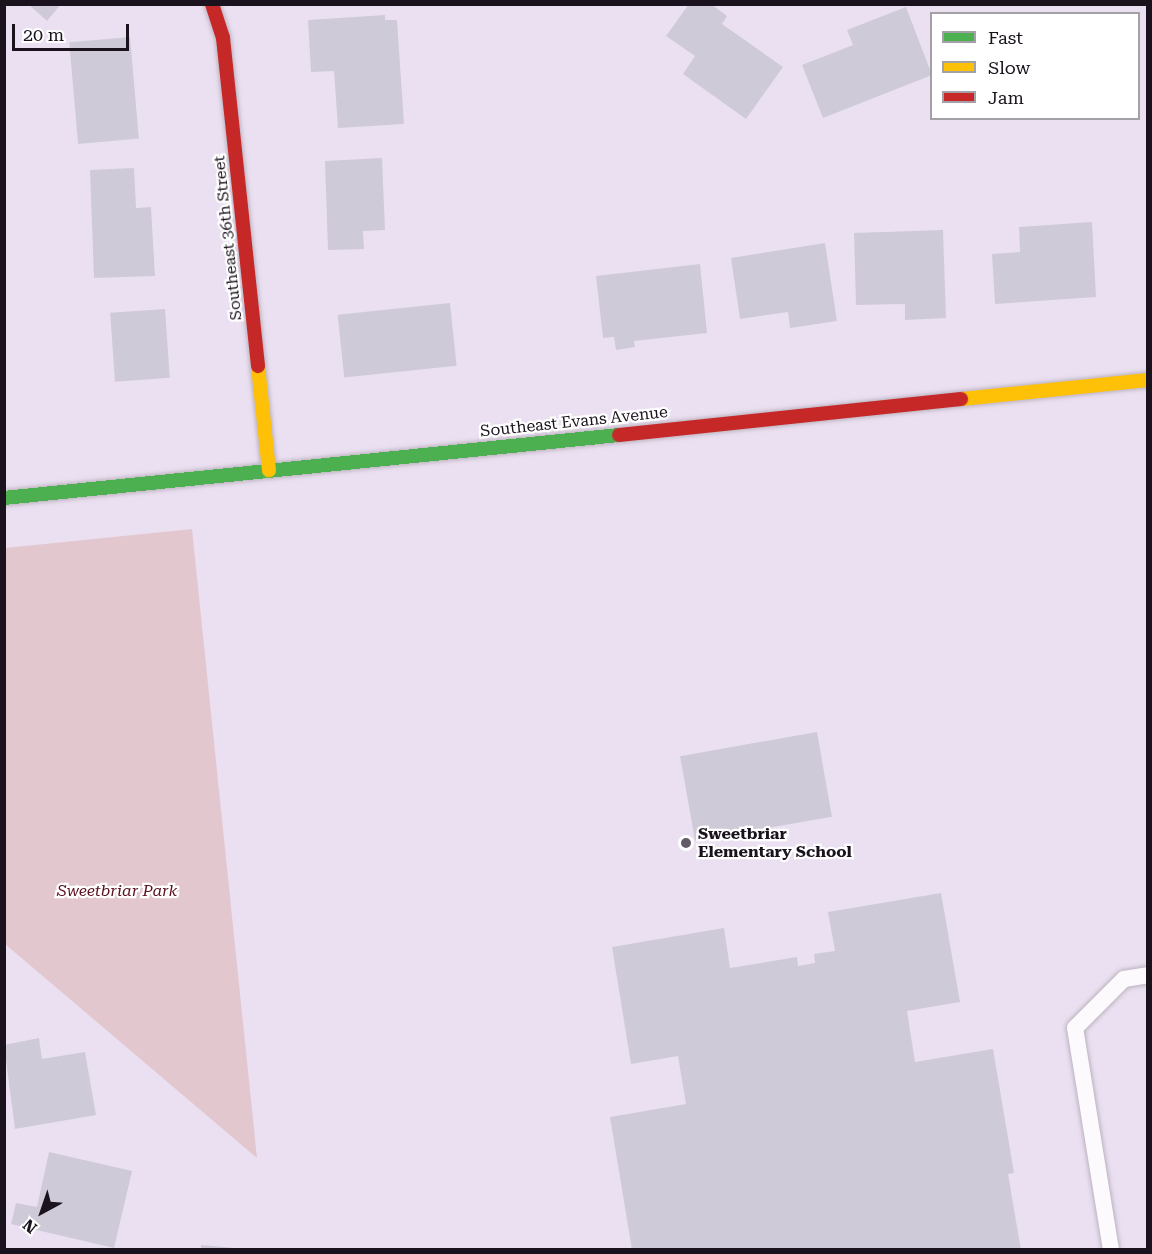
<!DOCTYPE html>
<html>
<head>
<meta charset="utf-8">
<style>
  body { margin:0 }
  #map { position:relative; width:1152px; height:1254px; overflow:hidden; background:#ebe0f1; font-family:"Roboto Serif",serif }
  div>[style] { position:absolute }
  .green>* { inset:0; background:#e2c7cf }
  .building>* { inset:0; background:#cfcad8; transform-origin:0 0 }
  .roads { filter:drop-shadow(0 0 2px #bcb3c0) drop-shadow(0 0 2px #bcb3c0) }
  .lane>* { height:16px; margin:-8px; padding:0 8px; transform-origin:8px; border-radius:8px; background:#fcfafd }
  .fast>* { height:14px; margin:-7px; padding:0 7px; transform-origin:7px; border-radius:7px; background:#4caf50 }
  .slow>* { height:14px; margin:-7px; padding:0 7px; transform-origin:7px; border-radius:7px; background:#ffc107 }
  .jam>* { height:14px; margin:-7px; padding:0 7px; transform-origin:7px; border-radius:7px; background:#c62828 }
  .dots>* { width:16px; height:16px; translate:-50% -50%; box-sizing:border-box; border:3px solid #fff; border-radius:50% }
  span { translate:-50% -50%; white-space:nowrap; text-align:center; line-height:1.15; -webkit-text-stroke:4.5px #fff; paint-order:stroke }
  .street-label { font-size:16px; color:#1a131d }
  .poi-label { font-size:16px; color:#1a131d; font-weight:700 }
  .left { translate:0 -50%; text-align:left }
  .park-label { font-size:16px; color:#5c0f1f; font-style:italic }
  .frame { position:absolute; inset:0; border:6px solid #1a131d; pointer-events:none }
  .legend { position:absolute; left:930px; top:12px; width:210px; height:108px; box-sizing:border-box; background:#fff; border:2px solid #a3a1a5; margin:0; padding:8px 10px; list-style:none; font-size:18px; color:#1a131d }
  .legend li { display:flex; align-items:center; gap:12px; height:30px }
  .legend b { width:30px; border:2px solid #a3a1a5 }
  .north { position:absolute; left:12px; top:1182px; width:60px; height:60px; -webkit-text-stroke:4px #fff; paint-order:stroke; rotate:220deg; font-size:16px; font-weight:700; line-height:24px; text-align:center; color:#1a131d }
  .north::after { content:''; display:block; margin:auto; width:21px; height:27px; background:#1a131d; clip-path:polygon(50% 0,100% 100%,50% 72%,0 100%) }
  .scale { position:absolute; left:12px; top:24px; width:117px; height:27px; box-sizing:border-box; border:3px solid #1a131d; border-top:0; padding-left:8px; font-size:18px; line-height:21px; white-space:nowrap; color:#1a131d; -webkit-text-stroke:4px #fff; paint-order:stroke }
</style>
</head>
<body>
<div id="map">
  <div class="green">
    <div style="clip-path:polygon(192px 529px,257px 1158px,5px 944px,5px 548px)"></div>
  </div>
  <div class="building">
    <div style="clip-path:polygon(28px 4px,61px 4px,47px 21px)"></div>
    <div style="clip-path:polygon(689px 4px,711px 4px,727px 16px,722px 24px,783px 67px,746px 119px,683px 74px,695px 56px,666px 36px)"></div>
    <div style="clip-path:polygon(906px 7px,932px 75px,823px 118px,802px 65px,853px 45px,847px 30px)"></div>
    <div style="clip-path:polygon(385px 15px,385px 20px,397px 20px,404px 124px,338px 128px,334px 71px,311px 72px,308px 20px)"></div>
    <div style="left:130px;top:37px;width:102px;height:61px;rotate:85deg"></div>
    <div style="clip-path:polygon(382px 158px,385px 230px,363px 231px,364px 249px,328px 250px,325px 161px)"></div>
    <div style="clip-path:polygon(134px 168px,136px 208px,151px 207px,155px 276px,94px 278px,90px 170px)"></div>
    <div style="clip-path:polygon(1092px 222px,1096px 297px,995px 304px,992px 254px,1020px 252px,1019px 227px)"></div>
    <div style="clip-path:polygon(943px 230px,946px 318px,905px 320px,905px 304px,856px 305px,854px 233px)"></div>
    <div style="clip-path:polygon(825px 243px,837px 321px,790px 328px,788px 312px,740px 319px,731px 258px)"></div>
    <div style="clip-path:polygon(700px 264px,707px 333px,634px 341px,635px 347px,616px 350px,614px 337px,603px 338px,596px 276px)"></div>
    <div style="left:450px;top:303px;width:63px;height:113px;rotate:84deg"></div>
    <div style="left:165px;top:309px;width:69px;height:55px;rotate:86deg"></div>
    <div style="left:817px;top:732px;width:86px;height:139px;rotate:80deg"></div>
    <div style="clip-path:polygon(941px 893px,960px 1002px,907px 1011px,915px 1062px,993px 1049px,1014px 1173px,1008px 1174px,1021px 1250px,632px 1250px,610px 1117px,686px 1104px,678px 1056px,631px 1064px,612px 947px,724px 928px,730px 968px,797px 957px,798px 966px,815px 963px,814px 954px,835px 951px,828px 912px)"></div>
    <div style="clip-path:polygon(39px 1038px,42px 1059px,85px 1052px,96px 1115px,15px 1129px,4px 1045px)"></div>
    <div style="clip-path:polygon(49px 1152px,132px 1171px,114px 1248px,11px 1224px,16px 1203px,37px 1207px)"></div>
    <div style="clip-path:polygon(201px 1245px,235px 1248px,235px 1250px,201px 1250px)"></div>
  </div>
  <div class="roads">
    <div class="lane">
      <div style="left:1111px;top:1250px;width:225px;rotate:-99.2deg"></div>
      <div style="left:1075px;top:1028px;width:69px;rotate:-45deg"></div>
      <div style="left:1124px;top:979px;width:24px;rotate:-9deg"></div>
    </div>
    <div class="fast">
      <div style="left:4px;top:498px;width:618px;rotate:-5.85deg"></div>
    </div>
    <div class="slow">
      <div style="left:258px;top:366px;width:105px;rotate:84deg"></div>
      <div style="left:961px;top:399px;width:188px;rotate:-5.8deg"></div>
    </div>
    <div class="jam">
      <div style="left:212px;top:4px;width:36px;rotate:72deg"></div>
      <div style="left:223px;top:38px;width:330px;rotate:83.9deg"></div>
      <div style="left:619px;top:435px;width:344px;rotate:-6deg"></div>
    </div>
  </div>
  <div class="dots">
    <div style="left:686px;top:843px;background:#635b67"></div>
  </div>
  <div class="street-label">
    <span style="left:228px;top:238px;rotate:-96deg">Southeast 36th Street</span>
    <span style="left:574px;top:422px;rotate:-6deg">Southeast Evans Avenue</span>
  </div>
  <div class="poi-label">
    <span class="left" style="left:698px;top:843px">Sweetbriar<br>Elementary School</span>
  </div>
  <div class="park-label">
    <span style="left:117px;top:891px">Sweetbriar Park</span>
  </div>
  <div class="frame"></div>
  <ul class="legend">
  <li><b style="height:8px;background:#4caf50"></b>Fast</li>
  <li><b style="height:8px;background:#ffc107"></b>Slow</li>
  <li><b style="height:8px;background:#c62828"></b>Jam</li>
  </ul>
  <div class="north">N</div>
  <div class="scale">20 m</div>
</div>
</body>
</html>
